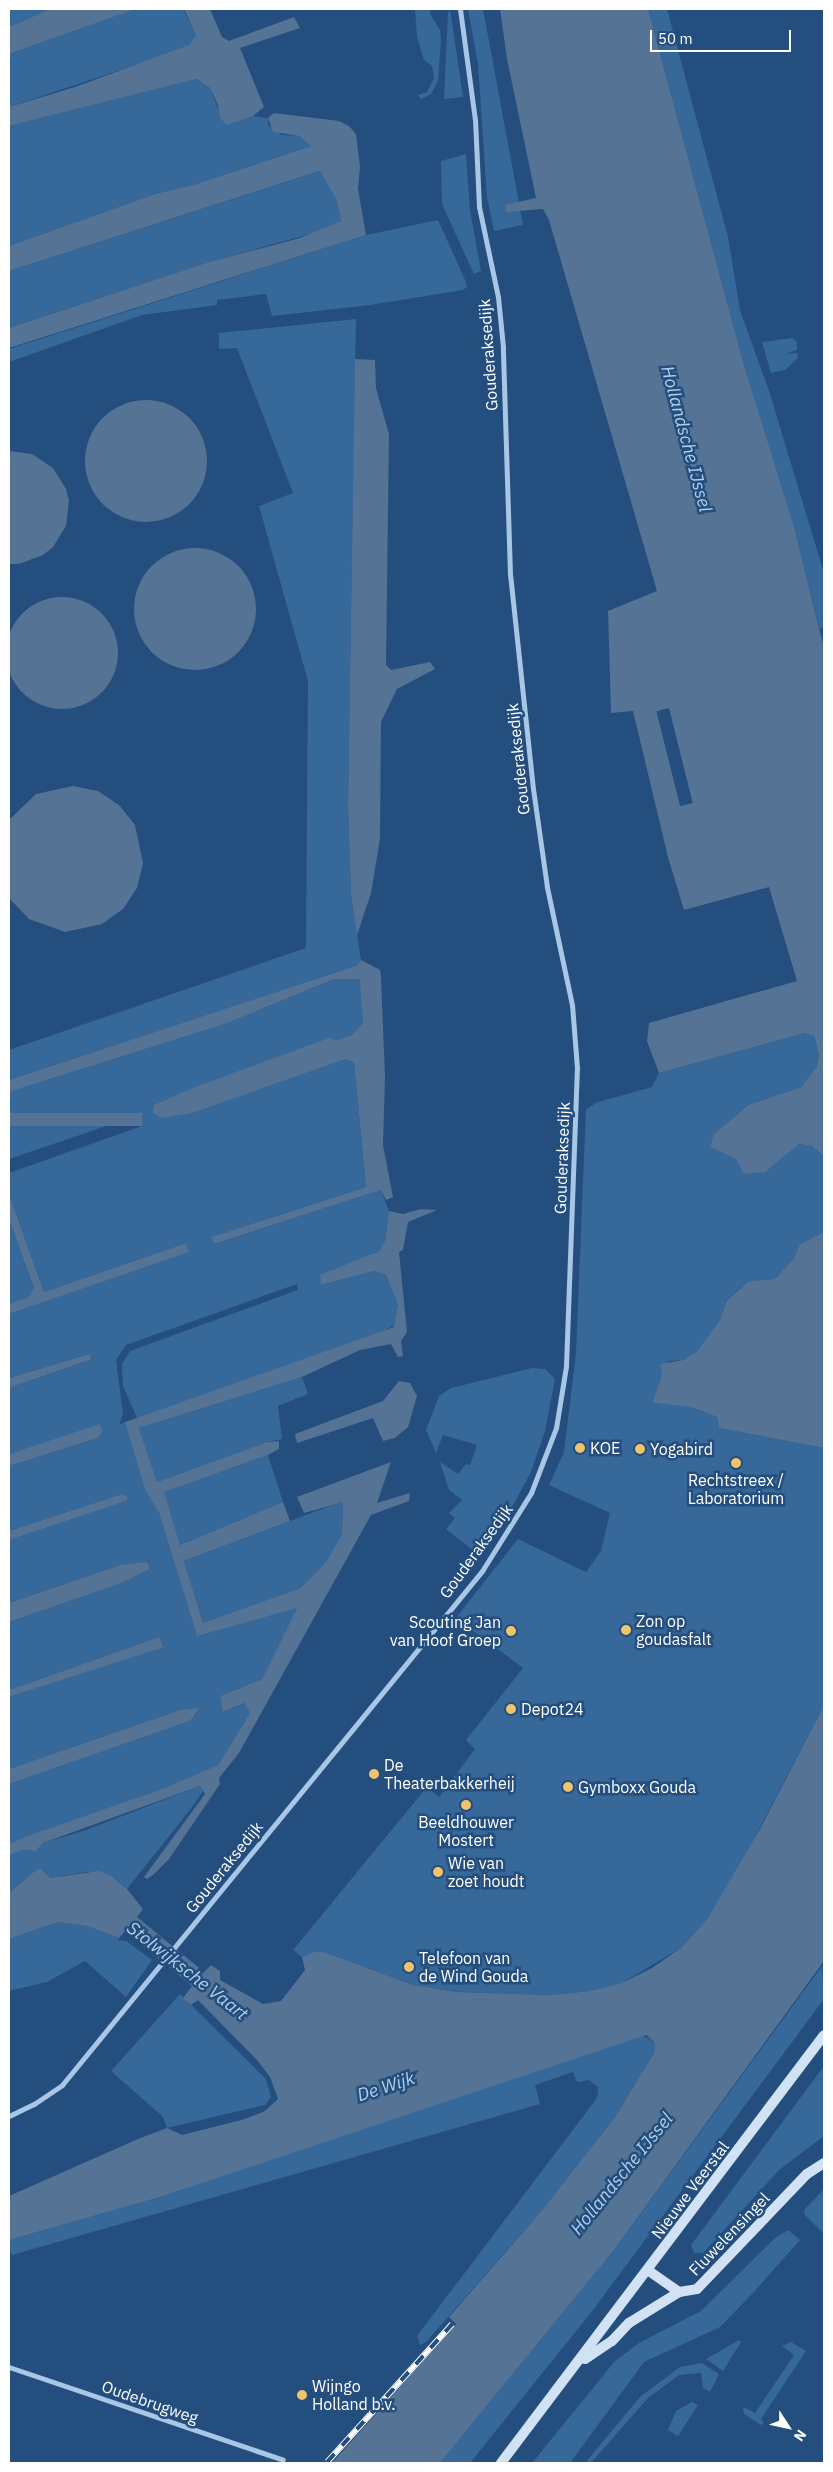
<!DOCTYPE html>
<html>
<head>
<meta charset="utf-8">
<style>
  body { margin:0 }
  #map { position:relative; width:833px; height:2472px; overflow:hidden; background:#244e7d; font-family:"IBM Plex Sans",sans-serif }
  div>[style] { position:absolute }
  .green>* { inset:0; background:#37689a }
  .water>* { inset:0; background:#547395; transform-origin:0 0 }
  .round { border-radius:50% }
  .pier>* { inset:0; background:#244e7d; transform-origin:0 0 }
  .street>* { height:5px; margin:-2.5px; padding:0 2.5px; transform-origin:2.5px; border-radius:2.5px; background:#a8c6e5 }
  .secondary>* { height:10px; margin:-5px; padding:0 5px; transform-origin:5px; border-radius:5px; background:#d2e2f5 }
  .rail>* { height:5.5px; margin-top:-2.75px; transform-origin:0; background:repeating-linear-gradient(90deg,#244e7d 0 11px,#fff 0 22px); box-sizing:border-box; border-block:1px solid #fff }
  .dots>* { width:14px; height:14px; translate:-50% -50%; box-sizing:border-box; border:2px solid #244e7d; border-radius:50% }
  span { translate:-50% -50%; white-space:nowrap; text-align:center; line-height:1.15; -webkit-text-stroke:5px #244e7d; paint-order:stroke }
  .street-label { font-size:16px; color:#fff }
  .poi-label { font-size:16px; color:#fff }
  .left { translate:0 -50%; text-align:left }
  .right { translate:-100% -50%; text-align:right }
  .water-label { font-size:18px; color:#b3d0ed; font-style:italic }
  .frame { position:absolute; inset:0; border:10px solid #fff; pointer-events:none }
  .north { position:absolute; left:763px; top:2402px; width:50px; height:50px; -webkit-text-stroke:4px #244e7d; paint-order:stroke; rotate:125deg; font-size:14px; font-weight:700; line-height:20px; text-align:center; color:#fff }
  .north::after { content:''; display:block; margin:auto; width:18px; height:22px; background:#fff; clip-path:polygon(50% 0,100% 100%,50% 72%,0 100%) }
  .scale { position:absolute; left:650px; top:30px; width:141px; height:22px; box-sizing:border-box; border:2px solid #fff; border-top:0; padding-left:6px; font-size:15px; line-height:18px; white-space:nowrap; color:#fff; -webkit-text-stroke:4px #244e7d; paint-order:stroke }
</style>
</head>
<body>
<div id="map">
  <div class="green">
    <div style="clip-path:polygon(9px 9px,50px 9px,9px 27px)"></div>
    <div style="clip-path:polygon(136px 9px,183px 9px,196px 35px,190px 45px,156px 58px,9px 107px,9px 54px)"></div>
    <div style="clip-path:polygon(415px 9px,431px 9px,430px 14px,440px 30px,441px 40px,438px 81px,431px 94px,421px 99px,418px 95px,427px 92px,434px 78px,432px 66px,424px 60px,417px 37px)"></div>
    <div style="clip-path:polygon(450px 9px,463px 97px,444px 99px,448px 13px)"></div>
    <div style="clip-path:polygon(468px 9px,483px 9px,519px 203px,505px 205px,506px 211px,520px 210px,523px 225px,494px 231px,487px 197px,478px 64px)"></div>
    <div style="clip-path:polygon(648px 9px,667px 9px,728px 237px,740px 310px,770px 394px,824px 573px,824px 626px,820px 630px,794px 526px,744px 365px)"></div>
    <div style="clip-path:polygon(197px 79px,210px 88px,219px 111px,231px 123px,253px 116px,268px 118px,268px 125px,282px 135px,299px 136px,311px 146px,196px 184px,155px 194px,9px 246px,9px 126px)"></div>
    <div style="clip-path:polygon(466px 154px,470px 210px,481px 271px,474px 274px,442px 204px,441px 161px)"></div>
    <div style="clip-path:polygon(321px 171px,336px 199px,341px 221px,324px 230px,209px 262px,9px 328px,9px 271px)"></div>
    <div style="clip-path:polygon(438px 220px,466px 282px,467px 287px,463px 290px,370px 305px,272px 316px,266px 294px,217px 300px,217px 305px,142px 315px,9px 362px,9px 349px,366px 235px)"></div>
    <div style="clip-path:polygon(356px 319px,348px 807px,351px 895px,361px 960px,358px 965px,9px 1080px,9px 1050px,306px 948px,308px 681px,259px 506px,293px 493px,237px 348px,219px 349px,219px 333px)"></div>
    <div style="clip-path:polygon(792px 338px,797px 342px,797px 350px,785px 354px,797px 353px,798px 358px,785px 370px,771px 373px,762px 342px)"></div>
    <div style="clip-path:polygon(334px 979px,360px 979px,362px 987px,363px 1023px,352px 1035px,337px 1040px,345px 1059px,354px 1062px,366px 1187px,211px 1237px,214px 1244px,381px 1190px,389px 1211px,385px 1241px,379px 1251px,320px 1276px,322px 1285px,374px 1271px,386px 1275px,398px 1305px,397px 1324px,365px 1340px,137px 1418px,123px 1386px,122px 1364px,130px 1351px,298px 1290px,297px 1284px,126px 1345px,116px 1360px,123px 1414px,119px 1425px,125px 1422px,146px 1481px,146px 1489px,159px 1513px,194px 1626px,297px 1608px,262px 1679px,220px 1696px,224px 1712px,244px 1703px,250px 1713px,218px 1765px,162px 1789px,9px 1844px,9px 1784px,190px 1721px,200px 1709px,180px 1710px,9px 1769px,9px 1697px,164px 1646px,159px 1637px,9px 1690px,9px 1622px,122px 1583px,150px 1569px,120px 1565px,9px 1603px,9px 1540px,125px 1501px,128px 1497px,122px 1494px,9px 1531px,9px 1466px,98px 1438px,103px 1431px,100px 1425px,9px 1454px,9px 1388px,92px 1359px,89px 1354px,9px 1378px,9px 1314px,188px 1252px,186px 1243px,44px 1292px,9px 1194px,9px 1173px,142px 1126px,142px 1114px,9px 1159px,9px 1092px,228px 1023px)"></div>
    <div style="clip-path:polygon(805px 1033px,814px 1036px,819px 1055px,817px 1066px,801px 1087px,748px 1105px,714px 1134px,781px 1157px,799px 1144px,812px 1146px,821px 1153px,824px 1156px,824px 1232px,800px 1244px,793px 1259px,775px 1279px,749px 1281px,727px 1299px,720px 1320px,697px 1351px,683px 1360px,668px 1361px,652px 1401px,694px 1408px,717px 1417px,719px 1428px,824px 1448px,824px 1705px,733px 1879px,708px 1918px,682px 1947px,622px 1983px,590px 1991px,551px 1995px,457px 1992px,413px 1985px,324px 1952px,313px 1952px,302px 1957px,293px 1950px,427px 1787px,439px 1797px,475px 1749px,466px 1740px,523px 1668px,456px 1618px,518px 1539px,586px 1572px,601px 1551px,610px 1513px,549px 1485px,564px 1452px,576px 1353px,586px 1109px,598px 1102px,652px 1087px,659px 1073px)"></div>
    <div style="clip-path:polygon(9px 1219px,34px 1288px,30px 1297px,9px 1304px)"></div>
    <div style="clip-path:polygon(532px 1368px,545px 1369px,555px 1379px,545px 1431px,531px 1472px,499px 1531px,480px 1556px,446px 1529px,455px 1518px,449px 1513px,462px 1500px,449px 1490px,440px 1462px,458px 1474px,466px 1464px,470px 1465px,477px 1445px,443px 1435px,436px 1453px,426px 1430px,439px 1396px,451px 1388px)"></div>
    <div style="clip-path:polygon(302px 1377px,308px 1394px,278px 1406px,282px 1439px,267px 1442px,157px 1482px,139px 1428px)"></div>
    <div style="clip-path:polygon(268px 1455px,283px 1502px,180px 1545px,163px 1492px)"></div>
    <div style="clip-path:polygon(343px 1501px,342px 1534px,326px 1562px,302px 1588px,203px 1623px,184px 1561px)"></div>
    <div style="clip-path:polygon(200px 1786px,203px 1791px,193px 1806px,127px 1889px,118px 1881px,88px 1872px,49px 1878px,36px 1870px,9px 1893px,9px 1855px,23px 1850px,36px 1851px,43px 1843px,86px 1830px)"></div>
    <div style="clip-path:polygon(58px 1922px,87px 1926px,119px 1938px,118px 1940px,126px 1941px,152px 1960px,126px 1997px,85px 1961px,47px 1982px,9px 1991px,9px 1939px)"></div>
    <div style="clip-path:polygon(822px 1966px,824px 1999px,593px 2310px,470px 2463px,440px 2463px,614px 2250px)"></div>
    <div style="clip-path:polygon(180px 1994px,266px 2079px,271px 2097px,265px 2105px,167px 2128px,163px 2117px,111px 2071px)"></div>
    <div style="clip-path:polygon(641px 2034px,655px 2043px,654px 2053px,615px 2117px,543px 2209px,426px 2342px,420px 2345px,417px 2336px,597px 2098px,598px 2087px,589px 2080px,577px 2082px,573px 2072px,535px 2085px,540px 2104px,12px 2255px,9px 2251px,9px 2240px,160px 2197px)"></div>
    <div style="clip-path:polygon(824px 2066px,824px 2136px,779px 2170px,703px 2253px,694px 2253px,691px 2245px)"></div>
    <div style="clip-path:polygon(824px 2189px,824px 2234px,804px 2214px,805px 2209px)"></div>
    <div style="clip-path:polygon(788px 2230px,800px 2240px,752px 2294px,720px 2327px,644px 2362px,570px 2463px,532px 2463px,615px 2361px,639px 2343px,701px 2311px,775px 2238px)"></div>
    <div style="clip-path:polygon(739px 2340px,741px 2342px,723px 2371px,706px 2359px)"></div>
    <div style="clip-path:polygon(791px 2342px,806px 2351px,761px 2419px,764px 2423px,761px 2425px,744px 2414px,743px 2409px,744px 2407px,755px 2413px,794px 2355px,782px 2346px)"></div>
    <div style="clip-path:polygon(702px 2363px,719px 2374px,710px 2392px,703px 2388px,701px 2373px,679px 2375px,648px 2398px,591px 2463px,585px 2463px,640px 2397px,680px 2367px)"></div>
    <div style="clip-path:polygon(692px 2402px,698px 2405px,678px 2436px,668px 2430px,676px 2411px)"></div>
  </div>
  <div class="water">
    <div style="clip-path:polygon(50px 9px,136px 9px,9px 54px,9px 27px)"></div>
    <div style="clip-path:polygon(184px 9px,210px 9px,222px 37px,229px 41px,294px 17px,300px 28px,240px 48px,264px 107px,253px 116px,227px 125px,220px 118px,218px 105px,210px 88px,197px 79px,9px 126px,9px 107px,75px 87px,189px 45px,196px 35px)"></div>
    <div style="clip-path:polygon(500px 9px,648px 9px,744px 365px,794px 526px,824px 648px,824px 1156px,812px 1146px,799px 1144px,765px 1172px,744px 1174px,736px 1159px,710px 1147px,714px 1134px,748px 1105px,801px 1087px,817px 1066px,819px 1055px,814px 1036px,805px 1033px,659px 1073px,647px 1041px,649px 1023px,797px 981px,769px 887px,684px 910px,668px 857px,633px 711px,611px 713px,608px 611px,657px 591px,549px 220px,543px 209px,506px 212px,505px 205px,536px 198px,507px 59px)"></div>
    <div style="clip-path:polygon(274px 113px,339px 121px,349px 126px,356px 134px,360px 167px,358px 189px,366px 235px,9px 348px,9px 328px,209px 262px,300px 238px,341px 221px,336px 199px,320px 171px,9px 271px,9px 246px,155px 194px,196px 184px,311px 146px,299px 136px,273px 132px,268px 118px)"></div>
    <div style="clip-path:polygon(355px 359px,375px 360px,376px 388px,389px 434px,386px 665px,391px 670px,430px 662px,435px 669px,397px 689px,381px 722px,380px 839px,371px 893px,357px 935px,351px 895px,348px 807px)"></div>
    <div class="round" style="left:85px;top:400px;width:122px;height:122px"></div>
    <div style="clip-path:polygon(9px 451px,32px 454px,53px 468px,66px 489px,69px 501px,66px 526px,53px 547px,43px 555px,19px 564px,9px 564px)"></div>
    <div class="round" style="left:134px;top:548px;width:122px;height:122px"></div>
    <div class="round" style="left:6px;top:597px;width:112px;height:112px"></div>
    <div style="clip-path:polygon(73px 786px,98px 791px,119px 805px,135px 825px,143px 863px,137px 888px,123px 909px,102px 924px,65px 932px,29px 919px,9px 898px,9px 820px,36px 794px)"></div>
    <div style="clip-path:polygon(361px 960px,380px 970px,381px 976px,385px 1077px,383px 1145px,393px 1197px,386px 1200px,381px 1190px,214px 1244px,211px 1237px,366px 1187px,354px 1062px,345px 1059px,192px 1113px,162px 1118px,153px 1113px,154px 1105px,195px 1087px,329px 1038px,337px 1040px,352px 1035px,363px 1023px,360px 979px,334px 979px,228px 1023px,9px 1092px,9px 1080px,358px 965px)"></div>
    <div style="left:142px;top:1113px;width:13px;height:141px;rotate:90deg"></div>
    <div style="clip-path:polygon(9px 1194px,44px 1292px,186px 1243px,189px 1252px,9px 1314px,9px 1304px,29px 1297px,34px 1288px,9px 1219px)"></div>
    <div style="clip-path:polygon(421px 1209px,437px 1210px,408px 1222px,403px 1250px,399px 1252px,407px 1332px,401px 1341px,403px 1356px,398px 1357px,391px 1344px,360px 1350px,302px 1377px,139px 1428px,157px 1482px,267px 1442px,279px 1441px,279px 1449px,268px 1455px,164px 1492px,180px 1545px,283px 1502px,290px 1521px,184px 1561px,203px 1623px,301px 1588px,326px 1562px,342px 1534px,343px 1502px,304px 1513px,297px 1497px,391px 1462px,377px 1503px,410px 1493px,409px 1501px,371px 1515px,239px 1753px,219px 1778px,220px 1784px,169px 1859px,153px 1875px,147px 1879px,144px 1877px,205px 1794px,200px 1786px,43px 1843px,36px 1851px,23px 1850px,9px 1855px,9px 1844px,28px 1836px,162px 1789px,218px 1765px,250px 1713px,244px 1703px,223px 1712px,220px 1696px,262px 1679px,297px 1608px,197px 1636px,159px 1513px,145px 1489px,125px 1422px,394px 1327px,398px 1305px,386px 1275px,374px 1271px,321px 1285px,320px 1275px,379px 1251px,385px 1241px,389px 1211px,403px 1214px)"></div>
    <div style="clip-path:polygon(824px 1232px,824px 1448px,719px 1428px,717px 1417px,694px 1408px,652px 1402px,662px 1375px,660px 1364px,683px 1360px,697px 1351px,720px 1320px,727px 1300px,749px 1281px,775px 1279px,793px 1259px,800px 1244px)"></div>
    <div style="clip-path:polygon(89px 1354px,92px 1359px,9px 1388px,9px 1378px)"></div>
    <div style="clip-path:polygon(399px 1381px,410px 1383px,417px 1396px,408px 1427px,395px 1438px,383px 1441px,373px 1418px,297px 1443px,295px 1434px,383px 1401px)"></div>
    <div style="clip-path:polygon(100px 1424px,103px 1431px,98px 1438px,9px 1466px,9px 1454px)"></div>
    <div style="clip-path:polygon(122px 1494px,128px 1497px,126px 1501px,9px 1540px,9px 1531px)"></div>
    <div style="clip-path:polygon(147px 1562px,150px 1569px,122px 1583px,9px 1622px,9px 1603px,120px 1565px)"></div>
    <div style="clip-path:polygon(159px 1637px,164px 1647px,9px 1697px,9px 1690px)"></div>
    <div style="clip-path:polygon(824px 1705px,824px 1961px,614px 2250px,440px 2463px,332px 2463px,456px 2324px,449px 2317px,543px 2209px,615px 2117px,654px 2053px,655px 2043px,646px 2035px,160px 2197px,9px 2240px,9px 2196px,138px 2139px,167px 2128px,182px 2135px,245px 2119px,265px 2111px,278px 2099px,270px 2077px,257px 2060px,198px 2000px,191px 2005px,183px 1998px,192px 1986px,125px 1931px,119px 1938px,87px 1926px,58px 1922px,9px 1939px,9px 1893px,36px 1870px,41px 1869px,50px 1878px,99px 1871px,110px 1875px,127px 1889px,143px 1909px,137px 1917px,204px 1972px,211px 1965px,220px 1971px,220px 1980px,263px 2004px,281px 2001px,305px 1970px,302px 1957px,313px 1952px,324px 1952px,413px 1985px,457px 1992px,551px 1995px,590px 1991px,622px 1983px,652px 1968px,682px 1947px,708px 1918px,761px 1827px)"></div>
    <div style="clip-path:polygon(200px 1708px,190px 1721px,9px 1784px,9px 1769px,180px 1710px)"></div>
  </div>
  <div class="pier">
    <div style="left:669px;top:708px;width:98px;height:13px;rotate:76deg"></div>
  </div>
  <div class="street">
    <div style="left:9px;top:2116px;width:28px;rotate:-26deg"></div>
    <div style="left:34px;top:2104px;width:34px;rotate:-34deg"></div>
    <div style="left:62px;top:2085px;width:664px;rotate:-50.75deg"></div>
    <div style="left:482px;top:1571px;width:92px;rotate:-57.9deg"></div>
    <div style="left:531px;top:1493px;width:70px;rotate:-69deg"></div>
    <div style="left:556px;top:1428px;width:63px;rotate:-80.8deg"></div>
    <div style="left:566px;top:1366px;width:298px;rotate:-87.9deg"></div>
    <div style="left:577px;top:1068px;width:63px;rotate:-94.5deg"></div>
    <div style="left:572px;top:1005px;width:121px;rotate:-102deg"></div>
    <div style="left:547px;top:887px;width:99px;rotate:-98.1deg"></div>
    <div style="left:533px;top:789px;width:215px;rotate:-96.1deg"></div>
    <div style="left:510px;top:575px;width:228px;rotate:-91.8deg"></div>
    <div style="left:503px;top:347px;width:50px;rotate:-95.7deg"></div>
    <div style="left:498px;top:297px;width:92px;rotate:-101.9deg"></div>
    <div style="left:479px;top:207px;width:87px;rotate:-92.6deg"></div>
    <div style="left:475px;top:120px;width:112px;rotate:-97.7deg"></div>
    <div style="left:9px;top:2367px;width:289px;rotate:18.7deg"></div>
  </div>
  <div class="secondary">
    <div style="left:649px;top:2271px;width:37px;rotate:35deg"></div>
    <div style="left:679px;top:2292px;width:18px;rotate:-9deg"></div>
    <div style="left:697px;top:2289px;width:159px;rotate:-46.3deg"></div>
    <div style="left:807px;top:2174px;width:20px;rotate:-33deg"></div>
    <div style="left:585px;top:2359px;width:32px;rotate:-34deg"></div>
    <div style="left:612px;top:2341px;width:25px;rotate:-47deg"></div>
    <div style="left:629px;top:2323px;width:59px;rotate:-31.8deg"></div>
    <div style="left:501px;top:2463px;width:536px;rotate:-52.96deg"></div>
  </div>
  <div class="rail">
    <div style="left:327px;top:2462px;width:186px;rotate:-47.8deg"></div>
  </div>
  <div class="dots">
    <div style="left:580px;top:1448px;background:#f0c46c"></div>
    <div style="left:640px;top:1449px;background:#f0c46c"></div>
    <div style="left:736px;top:1463px;background:#f0c46c"></div>
    <div style="left:626px;top:1630px;background:#f0c46c"></div>
    <div style="left:511px;top:1631px;background:#f0c46c"></div>
    <div style="left:511px;top:1709px;background:#f0c46c"></div>
    <div style="left:374px;top:1774px;background:#f0c46c"></div>
    <div style="left:568px;top:1787px;background:#f0c46c"></div>
    <div style="left:466px;top:1805px;background:#f0c46c"></div>
    <div style="left:438px;top:1872px;background:#f0c46c"></div>
    <div style="left:409px;top:1967px;background:#f0c46c"></div>
    <div style="left:302px;top:2395px;background:#f0c46c"></div>
  </div>
  <div class="street-label">
    <span style="left:488px;top:355px;rotate:-94deg">Gouderaksedijk</span>
    <span style="left:518px;top:759px;rotate:-96deg">Gouderaksedijk</span>
    <span style="left:562px;top:1158px;rotate:-88deg">Gouderaksedijk</span>
    <span style="left:476px;top:1551px;rotate:-54deg">Gouderaksedijk</span>
    <span style="left:224px;top:1867px;rotate:-51deg">Gouderaksedijk</span>
    <span style="left:690px;top:2190px;rotate:-53deg">Nieuwe Veerstal</span>
    <span style="left:729px;top:2234px;rotate:-46deg">Fluwelensingel</span>
    <span style="left:150px;top:2402px;rotate:19deg">Oudebrugweg</span>
  </div>
  <div class="poi-label">
    <span class="left" style="left:590px;top:1448px">KOE</span>
    <span class="left" style="left:650px;top:1449px">Yogabird</span>
    <span style="left:736px;top:1489px">Rechtstreex /<br>Laboratorium</span>
    <span class="left" style="left:636px;top:1630px">Zon op<br>goudasfalt</span>
    <span class="right" style="left:501px;top:1631px">Scouting Jan<br>van Hoof Groep</span>
    <span class="left" style="left:521px;top:1709px">Depot24</span>
    <span class="left" style="left:384px;top:1774px">De<br>Theaterbakkerheij</span>
    <span class="left" style="left:578px;top:1787px">Gymboxx Gouda</span>
    <span style="left:466px;top:1831px">Beeldhouwer<br>Mostert</span>
    <span class="left" style="left:448px;top:1872px">Wie van<br>zoet houdt</span>
    <span class="left" style="left:419px;top:1967px">Telefoon van<br>de Wind Gouda</span>
    <span class="left" style="left:312px;top:2395px">Wijngo<br>Holland b.v.</span>
  </div>
  <div class="water-label">
    <span style="left:686px;top:439px;rotate:75deg">Hollandsche IJssel</span>
    <span style="left:187px;top:1971px;rotate:38deg">Stolwijksche Vaart</span>
    <span style="left:386px;top:2087px;rotate:-18deg">De Wijk</span>
    <span style="left:622px;top:2174px;rotate:-51deg">Hollandsche IJssel</span>
  </div>
  <div class="frame"></div>
  <div class="north">N</div>
  <div class="scale">50 m</div>
</div>
</body>
</html>
